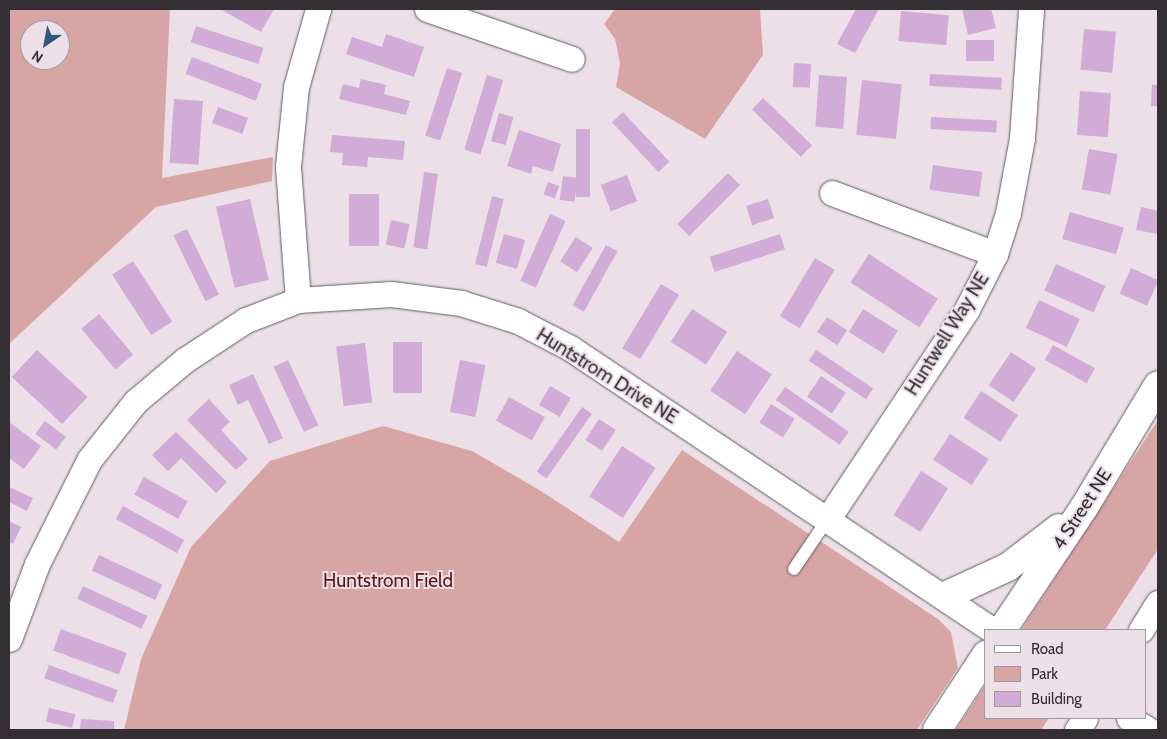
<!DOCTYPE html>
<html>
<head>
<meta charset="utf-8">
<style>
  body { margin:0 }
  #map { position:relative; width:1167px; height:739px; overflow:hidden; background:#ecdfe7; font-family:Cabin,sans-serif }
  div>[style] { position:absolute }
  .green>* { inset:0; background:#d8a5a5 }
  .building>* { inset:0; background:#d0acd7; transform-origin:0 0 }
  .roads { filter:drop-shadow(0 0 1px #645960) drop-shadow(0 0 1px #645960) }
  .lane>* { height:12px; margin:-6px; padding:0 6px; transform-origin:6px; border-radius:6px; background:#fff }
  .street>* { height:25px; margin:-12.5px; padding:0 12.5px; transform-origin:12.5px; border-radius:12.5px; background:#fff }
  .secondary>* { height:28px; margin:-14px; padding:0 14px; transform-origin:14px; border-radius:14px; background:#fff }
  span { translate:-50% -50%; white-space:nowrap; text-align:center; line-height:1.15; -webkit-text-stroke:4px #ecdfe7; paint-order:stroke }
  .street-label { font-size:19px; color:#342f32 }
  .park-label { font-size:19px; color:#5d151d }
  .frame { position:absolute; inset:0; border:10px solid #342f32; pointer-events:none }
  .legend { position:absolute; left:984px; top:629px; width:162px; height:90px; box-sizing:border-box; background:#ecdfe7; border:1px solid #a2999f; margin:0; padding:6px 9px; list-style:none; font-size:15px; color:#342f32 }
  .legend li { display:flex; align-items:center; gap:10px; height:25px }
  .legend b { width:25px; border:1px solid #a2999f }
  .north { position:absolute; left:20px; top:20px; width:50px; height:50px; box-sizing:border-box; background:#ecdfe7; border:1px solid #a2999f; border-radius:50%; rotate:213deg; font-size:14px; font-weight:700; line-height:20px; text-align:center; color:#342f32 }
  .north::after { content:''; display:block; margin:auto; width:18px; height:22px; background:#2d5a7a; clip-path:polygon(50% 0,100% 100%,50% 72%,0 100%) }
</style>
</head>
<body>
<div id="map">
  <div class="green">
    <div style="clip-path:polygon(evenodd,9px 9px,170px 9px,162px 178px,273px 157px,272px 181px,156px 207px,9px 344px,9px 9px,30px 30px,60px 30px,60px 60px,30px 60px,30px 30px)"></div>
    <div style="clip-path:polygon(615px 9px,760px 9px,763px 55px,705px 139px,616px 87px,620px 63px,615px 39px,604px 24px)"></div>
    <div style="clip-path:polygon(1158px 420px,1158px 549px,1105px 630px,1021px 630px)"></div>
    <div style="clip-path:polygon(383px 426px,472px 451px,541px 491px,619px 542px,682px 450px,938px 619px,951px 632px,958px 668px,917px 730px,124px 730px,141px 659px,191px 547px,270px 461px)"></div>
    <div style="clip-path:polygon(986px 684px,986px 718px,1049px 718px,1041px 730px,956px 730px)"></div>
  </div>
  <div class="building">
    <div style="clip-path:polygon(220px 9px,274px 9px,261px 32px)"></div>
    <div style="clip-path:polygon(856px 9px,879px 9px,855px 53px,837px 44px)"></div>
    <div style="clip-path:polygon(962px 9px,991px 9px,996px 28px,968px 35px)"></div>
    <div style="left:901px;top:11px;width:48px;height:30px;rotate:5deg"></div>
    <div style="left:196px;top:26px;width:71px;height:17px;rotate:18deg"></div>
    <div style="left:1084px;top:29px;width:32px;height:41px;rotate:5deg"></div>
    <div style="clip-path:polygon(386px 34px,424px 47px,414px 77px,346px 54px,352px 37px,382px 47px)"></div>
    <div style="left:966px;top:40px;width:28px;height:21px"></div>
    <div style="left:192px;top:57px;width:75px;height:18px;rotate:21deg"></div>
    <div style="left:794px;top:63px;width:17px;height:24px;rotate:3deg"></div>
    <div style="left:447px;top:68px;width:16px;height:71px;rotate:18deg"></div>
    <div style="left:930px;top:74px;width:72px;height:12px;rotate:3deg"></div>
    <div style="left:487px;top:75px;width:17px;height:78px;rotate:17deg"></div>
    <div style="left:819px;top:75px;width:28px;height:52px;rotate:4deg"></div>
    <div style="clip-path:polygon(361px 79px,386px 85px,384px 94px,410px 101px,406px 115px,339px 99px,343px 84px,359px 88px)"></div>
    <div style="left:862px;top:80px;width:40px;height:55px;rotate:6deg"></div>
    <div style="clip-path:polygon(1152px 85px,1158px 85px,1158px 106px,1151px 106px)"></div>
    <div style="left:1080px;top:91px;width:31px;height:44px;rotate:4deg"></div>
    <div style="left:763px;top:98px;width:68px;height:16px;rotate:44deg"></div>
    <div style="left:174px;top:99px;width:29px;height:64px;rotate:4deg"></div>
    <div style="left:218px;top:107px;width:32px;height:17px;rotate:20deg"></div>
    <div style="left:623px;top:112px;width:68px;height:15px;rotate:47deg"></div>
    <div style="left:499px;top:113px;width:15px;height:29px;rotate:16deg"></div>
    <div style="left:931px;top:117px;width:66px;height:12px;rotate:3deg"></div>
    <div style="left:576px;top:129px;width:14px;height:68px"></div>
    <div style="clip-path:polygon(519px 130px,561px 144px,553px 172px,533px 166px,531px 174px,507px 166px)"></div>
    <div style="clip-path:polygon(332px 135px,405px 141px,403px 160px,368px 157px,367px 167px,342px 165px,343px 153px,330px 152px)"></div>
    <div style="left:1089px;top:149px;width:29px;height:41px;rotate:10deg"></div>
    <div style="left:933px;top:165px;width:50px;height:25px;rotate:8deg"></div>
    <div style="left:424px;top:172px;width:14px;height:76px;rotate:8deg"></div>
    <div style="left:728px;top:173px;width:17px;height:72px;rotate:45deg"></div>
    <div style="left:627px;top:175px;width:28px;height:28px;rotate:69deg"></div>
    <div style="left:563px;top:176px;width:15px;height:24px;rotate:8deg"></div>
    <div style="left:548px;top:182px;width:12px;height:13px;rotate:20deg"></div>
    <div style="left:349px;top:194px;width:30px;height:52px"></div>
    <div style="left:492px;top:196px;width:12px;height:70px;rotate:14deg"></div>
    <div style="left:250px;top:199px;width:83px;height:35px;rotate:77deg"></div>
    <div style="left:768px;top:199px;width:20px;height:23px;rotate:72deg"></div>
    <div style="clip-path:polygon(1141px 207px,1158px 211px,1158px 234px,1136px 230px)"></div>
    <div style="left:1070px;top:212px;width:56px;height:28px;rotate:16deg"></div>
    <div style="left:550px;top:214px;width:17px;height:73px;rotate:24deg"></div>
    <div style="left:391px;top:220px;width:19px;height:25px;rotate:12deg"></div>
    <div style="left:187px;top:229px;width:73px;height:15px;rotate:64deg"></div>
    <div style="left:504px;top:234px;width:22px;height:30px;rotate:16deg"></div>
    <div style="left:780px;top:234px;width:16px;height:74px;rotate:72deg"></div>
    <div style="left:576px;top:237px;width:20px;height:29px;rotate:33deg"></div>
    <div style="left:606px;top:245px;width:13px;height:69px;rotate:29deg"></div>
    <div style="left:869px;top:254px;width:82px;height:34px;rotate:33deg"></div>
    <div style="left:815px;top:258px;width:23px;height:68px;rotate:31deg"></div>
    <div style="left:133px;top:261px;width:72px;height:25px;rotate:57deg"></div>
    <div style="left:1056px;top:264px;width:54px;height:29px;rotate:24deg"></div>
    <div style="left:1131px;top:268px;width:30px;height:28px;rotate:24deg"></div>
    <div style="left:661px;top:284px;width:21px;height:75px;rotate:31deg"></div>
    <div style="left:1039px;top:300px;width:45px;height:31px;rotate:25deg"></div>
    <div style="left:692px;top:309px;width:42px;height:39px;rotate:33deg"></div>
    <div style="left:863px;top:309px;width:41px;height:27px;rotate:32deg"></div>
    <div style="left:99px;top:314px;width:53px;height:23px;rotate:50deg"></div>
    <div style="left:827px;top:317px;width:24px;height:18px;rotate:33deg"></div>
    <div style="left:393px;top:342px;width:29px;height:51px"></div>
    <div style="left:365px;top:343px;width:60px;height:29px;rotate:83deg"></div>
    <div style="left:1053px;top:345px;width:48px;height:17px;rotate:29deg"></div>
    <div style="left:37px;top:350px;width:69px;height:37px;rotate:43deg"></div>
    <div style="left:816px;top:350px;width:69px;height:13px;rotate:34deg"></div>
    <div style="left:737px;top:351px;width:42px;height:48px;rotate:34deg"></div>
    <div style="left:1011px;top:352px;width:30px;height:40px;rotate:34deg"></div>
    <div style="left:288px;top:360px;width:72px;height:16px;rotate:65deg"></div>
    <div style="left:460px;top:360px;width:26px;height:53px;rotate:11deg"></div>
    <div style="clip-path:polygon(253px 374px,283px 438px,269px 444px,248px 400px,238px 405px,229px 385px)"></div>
    <div style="left:821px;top:376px;width:30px;height:25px;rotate:34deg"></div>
    <div style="left:550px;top:386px;width:24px;height:22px;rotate:30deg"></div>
    <div style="left:785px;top:387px;width:78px;height:16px;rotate:35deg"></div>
    <div style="left:981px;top:391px;width:44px;height:32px;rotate:33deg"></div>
    <div style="left:509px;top:397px;width:41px;height:27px;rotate:29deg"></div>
    <div style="clip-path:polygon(209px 399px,230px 422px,221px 430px,248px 459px,236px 470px,187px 420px)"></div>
    <div style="left:771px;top:404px;width:28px;height:22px;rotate:32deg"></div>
    <div style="left:582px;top:407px;width:12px;height:79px;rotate:35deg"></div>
    <div style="left:599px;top:419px;width:20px;height:25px;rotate:33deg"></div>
    <div style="left:45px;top:421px;width:26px;height:16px;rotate:37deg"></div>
    <div style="clip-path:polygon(9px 422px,41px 446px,24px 469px,9px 458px)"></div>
    <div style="clip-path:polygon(176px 432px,227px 482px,216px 493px,181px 458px,168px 471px,152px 455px)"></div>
    <div style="left:950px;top:434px;width:46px;height:31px;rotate:33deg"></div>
    <div style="left:622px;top:446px;width:40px;height:60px;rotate:33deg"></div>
    <div style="left:921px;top:471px;width:32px;height:52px;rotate:32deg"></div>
    <div style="left:144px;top:477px;width:50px;height:20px;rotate:29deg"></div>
    <div style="clip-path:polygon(9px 487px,33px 498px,27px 511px,9px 502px)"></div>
    <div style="left:123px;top:506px;width:70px;height:15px;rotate:29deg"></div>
    <div style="clip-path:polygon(9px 521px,21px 527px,13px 544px,9px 542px)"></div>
    <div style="left:99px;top:555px;width:70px;height:17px;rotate:25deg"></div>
    <div style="left:83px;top:586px;width:71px;height:14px;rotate:25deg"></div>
    <div style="left:61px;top:629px;width:70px;height:23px;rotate:20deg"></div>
    <div style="left:49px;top:665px;width:73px;height:14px;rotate:20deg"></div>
    <div style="left:49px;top:708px;width:27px;height:14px;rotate:13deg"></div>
    <div style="clip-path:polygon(81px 719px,114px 721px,114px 730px,80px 730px)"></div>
  </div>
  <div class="roads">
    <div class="lane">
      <div style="left:794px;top:569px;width:59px;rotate:-56deg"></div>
    </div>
    <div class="street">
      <div style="left:427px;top:9px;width:153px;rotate:19deg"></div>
      <div style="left:832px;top:193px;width:174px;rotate:20.5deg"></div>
      <div style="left:298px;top:300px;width:134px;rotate:-94.3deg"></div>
      <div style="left:288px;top:166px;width:79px;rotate:-84.2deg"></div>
      <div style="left:296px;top:87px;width:81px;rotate:-74.2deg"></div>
      <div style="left:827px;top:520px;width:253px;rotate:-56.4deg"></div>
      <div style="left:967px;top:309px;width:62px;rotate:-63deg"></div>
      <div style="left:995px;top:254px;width:43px;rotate:-72.4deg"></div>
      <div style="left:1008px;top:213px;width:76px;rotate:-79.4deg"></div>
      <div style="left:1022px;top:138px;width:129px;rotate:-86deg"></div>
      <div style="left:1141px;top:630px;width:32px;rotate:-58deg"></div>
      <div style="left:9px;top:639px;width:80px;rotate:-69.5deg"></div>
      <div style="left:37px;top:564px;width:116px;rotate:-63.4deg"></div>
      <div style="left:89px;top:460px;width:75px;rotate:-51.5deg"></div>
      <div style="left:136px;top:401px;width:64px;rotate:-39.9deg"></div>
      <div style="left:185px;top:360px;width:73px;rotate:-33.3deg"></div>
      <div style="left:246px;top:320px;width:56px;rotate:-21deg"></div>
      <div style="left:298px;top:300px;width:93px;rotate:-3.7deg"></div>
      <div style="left:391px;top:294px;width:71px;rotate:7.3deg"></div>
      <div style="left:461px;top:303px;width:60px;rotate:17.5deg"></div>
      <div style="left:518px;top:321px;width:59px;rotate:27.4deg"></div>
      <div style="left:570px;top:348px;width:508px;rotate:33.75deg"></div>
      <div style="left:1129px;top:718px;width:23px;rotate:31deg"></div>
      <div style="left:1077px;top:730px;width:14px;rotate:-56deg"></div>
    </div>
    <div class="secondary">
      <div style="left:945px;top:596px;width:69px;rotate:-24.7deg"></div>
      <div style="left:1008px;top:567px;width:64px;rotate:-37.4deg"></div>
      <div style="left:1002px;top:630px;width:149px;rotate:-56.2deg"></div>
      <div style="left:1085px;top:506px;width:141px;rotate:-58.9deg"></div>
      <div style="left:937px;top:730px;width:90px;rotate:-56.8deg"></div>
    </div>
  </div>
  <div class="street-label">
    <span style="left:947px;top:334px;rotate:-58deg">Huntwell Way NE</span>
    <span style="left:607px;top:376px;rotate:32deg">Huntstrom Drive NE</span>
    <span style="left:1082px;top:509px;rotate:-57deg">4 Street NE</span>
  </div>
  <div class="park-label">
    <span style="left:388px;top:581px">Huntstrom Field</span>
  </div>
  <div class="frame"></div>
  <ul class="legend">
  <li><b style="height:6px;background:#fff"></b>Road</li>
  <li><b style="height:14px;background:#d8a5a5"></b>Park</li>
  <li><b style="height:14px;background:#d0acd7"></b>Building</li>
  </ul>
  <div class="north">N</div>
</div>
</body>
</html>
